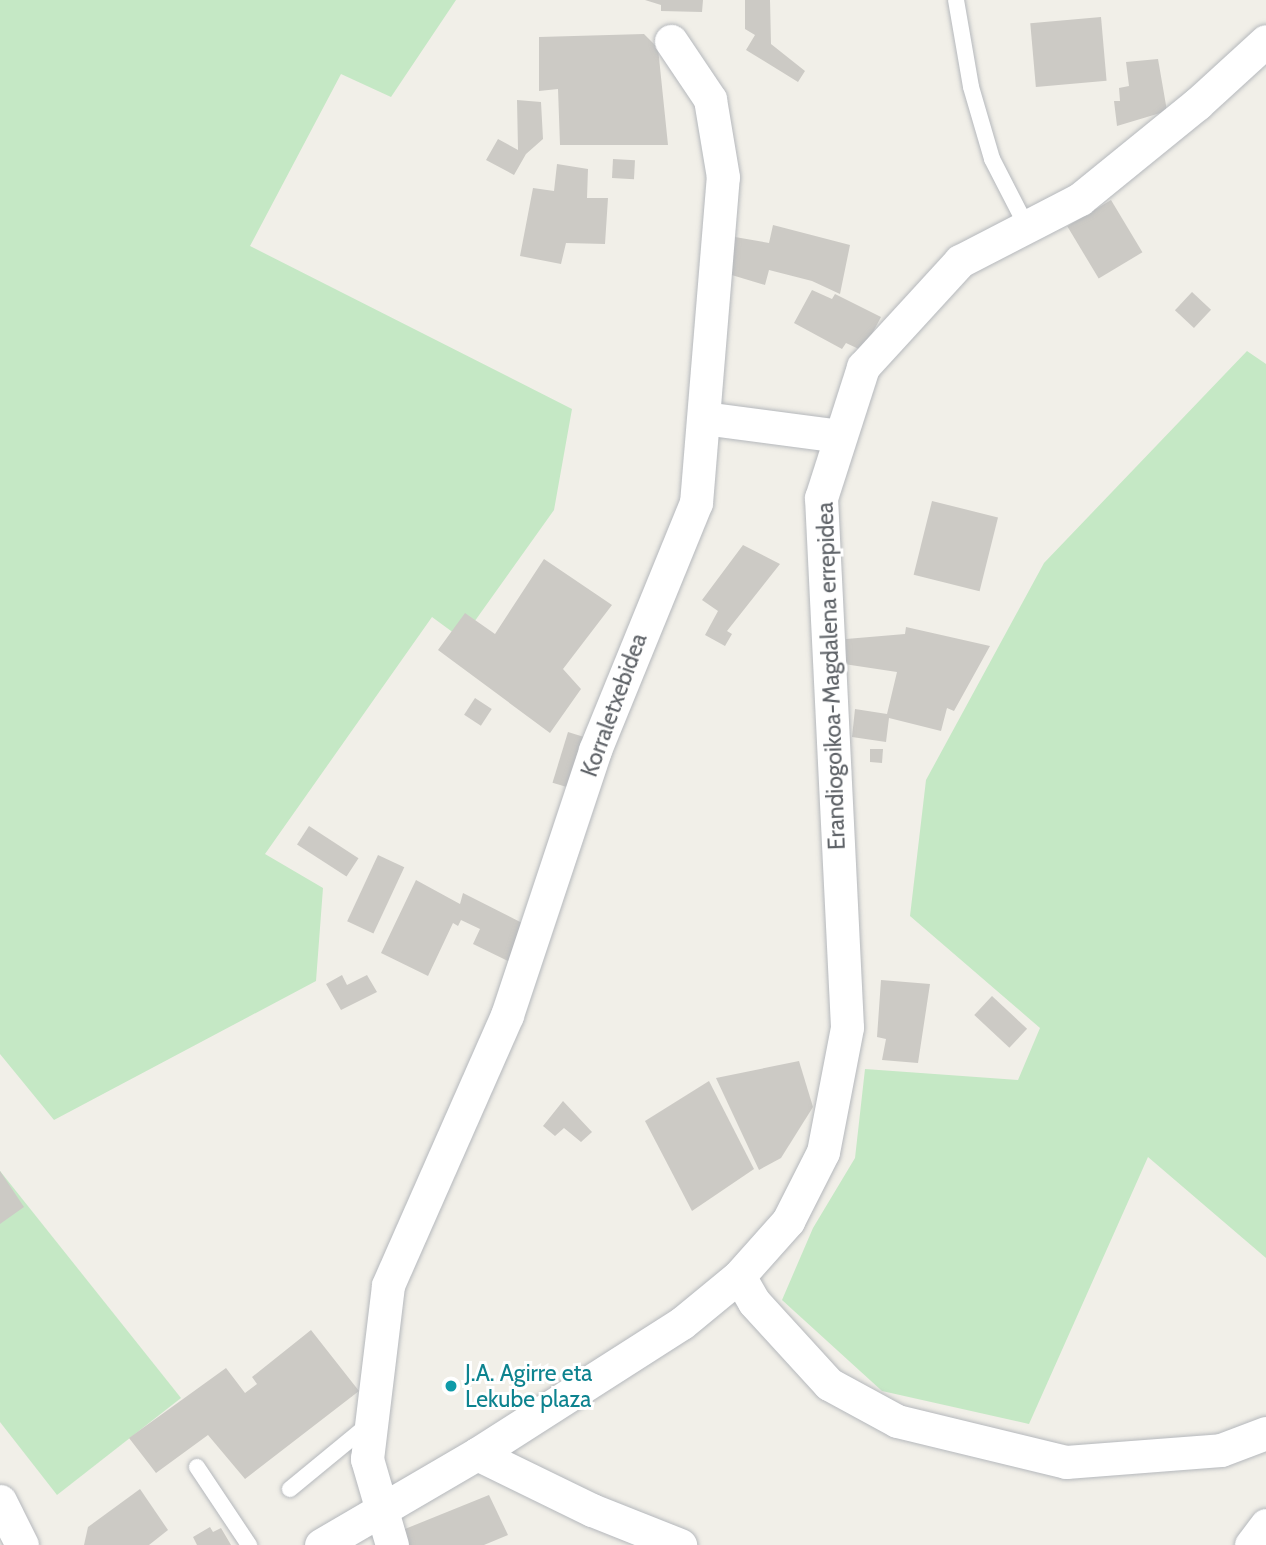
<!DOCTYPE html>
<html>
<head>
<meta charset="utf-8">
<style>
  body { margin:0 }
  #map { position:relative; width:1266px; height:1545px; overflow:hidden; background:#f1efe8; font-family:Cabin,sans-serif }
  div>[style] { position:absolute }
  .green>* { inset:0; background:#c5e8c5 }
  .building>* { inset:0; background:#cccac5; transform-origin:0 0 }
  .roads { filter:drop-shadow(0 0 2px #b5b8bc) drop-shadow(0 0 2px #b5b8bc) }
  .lane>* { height:16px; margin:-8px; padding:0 8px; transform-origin:8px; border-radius:8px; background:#fff }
  .street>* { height:33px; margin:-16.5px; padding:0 16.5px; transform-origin:16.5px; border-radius:16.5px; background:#fff }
  .dots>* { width:19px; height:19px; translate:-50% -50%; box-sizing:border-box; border:4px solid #fff; border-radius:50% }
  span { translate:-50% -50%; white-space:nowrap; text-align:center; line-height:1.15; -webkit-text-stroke:6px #fff; paint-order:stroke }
  .street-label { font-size:23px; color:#5f6368 }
  .culture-label { font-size:23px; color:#0d838f }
  .left { translate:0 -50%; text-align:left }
</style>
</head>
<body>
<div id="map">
  <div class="green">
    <div style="clip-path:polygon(0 0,456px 0,391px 97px,341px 74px,250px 246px,572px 409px,554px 510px,462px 639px,432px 617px,265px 854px,323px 888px,316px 981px,54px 1120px,0 1054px)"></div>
    <div style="clip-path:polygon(1247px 351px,1266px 364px,1266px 1258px,1148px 1157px,1029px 1424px,882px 1391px,782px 1300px,813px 1228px,855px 1158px,865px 1069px,1018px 1080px,1040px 1028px,910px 916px,926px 780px,1044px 563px)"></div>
    <div style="clip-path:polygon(0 1171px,181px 1398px,57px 1495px,0 1422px)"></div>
  </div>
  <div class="building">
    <div style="clip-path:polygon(645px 0,703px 0,702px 12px,661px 11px,661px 5px)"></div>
    <div style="clip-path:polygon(745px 0,770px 0,771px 44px,805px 71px,798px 82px,746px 50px,755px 35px,745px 29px)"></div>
    <div style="left:1101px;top:17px;width:64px;height:71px;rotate:85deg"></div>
    <div style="clip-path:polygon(644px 34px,658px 48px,668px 145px,560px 145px,558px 89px,539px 91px,539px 37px)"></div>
    <div style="clip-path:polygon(1158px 59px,1167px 111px,1117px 126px,1114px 101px,1120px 101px,1119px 88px,1129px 86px,1126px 62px)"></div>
    <div style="clip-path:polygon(517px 100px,541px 102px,543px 139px,526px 154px,514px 175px,486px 160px,498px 139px,518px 150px)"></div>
    <div style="left:613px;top:159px;width:22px;height:19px;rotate:3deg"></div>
    <div style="clip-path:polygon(557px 164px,588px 169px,587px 198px,608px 198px,605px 244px,566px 243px,561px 264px,520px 256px,533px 188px,554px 191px)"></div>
    <div style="left:1111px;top:200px;width:61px;height:51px;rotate:59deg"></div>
    <div style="clip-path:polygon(773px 225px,850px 245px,840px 294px,812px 281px,769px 270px,765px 285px,725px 273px,735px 237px,769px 243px)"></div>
    <div style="clip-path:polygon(812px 290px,832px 299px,835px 294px,881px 317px,863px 351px,846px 343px,842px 349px,794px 323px)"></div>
    <div style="left:1192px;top:292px;width:26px;height:25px;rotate:43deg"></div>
    <div style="left:932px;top:501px;width:68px;height:76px;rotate:14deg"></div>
    <div style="clip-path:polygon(743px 545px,780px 564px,727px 631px,732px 634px,725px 646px,705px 635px,718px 611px,702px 600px)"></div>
    <div style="clip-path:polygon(544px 559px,612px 605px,563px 669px,581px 689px,550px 733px,438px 650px,465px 613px,495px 634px)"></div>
    <div style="clip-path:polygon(906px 627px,990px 646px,954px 711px,947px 708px,941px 731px,889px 718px,886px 742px,852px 737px,855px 709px,887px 714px,897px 672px,844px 664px,846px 639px,905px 634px)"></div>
    <div style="left:475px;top:698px;width:20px;height:20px;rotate:33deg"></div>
    <div style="left:568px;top:732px;width:21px;height:53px;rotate:17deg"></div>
    <div style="clip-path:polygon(870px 749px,883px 749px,882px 763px,870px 762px)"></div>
    <div style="left:309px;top:826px;width:59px;height:22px;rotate:33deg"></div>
    <div style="left:378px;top:855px;width:29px;height:73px;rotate:25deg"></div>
    <div style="clip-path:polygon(416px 880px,460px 904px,463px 893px,526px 925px,510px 962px,473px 944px,480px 929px,461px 920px,458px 926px,453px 923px,428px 976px,381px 953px)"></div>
    <div style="clip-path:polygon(342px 975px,347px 985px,367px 975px,377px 992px,341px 1010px,326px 984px)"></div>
    <div style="clip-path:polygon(881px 980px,930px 984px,918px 1063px,882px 1060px,886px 1039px,877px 1037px)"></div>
    <div style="left:992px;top:996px;width:48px;height:26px;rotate:43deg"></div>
    <div style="clip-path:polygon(799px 1061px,813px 1107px,781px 1158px,759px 1170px,716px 1078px)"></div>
    <div style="clip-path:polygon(709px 1081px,754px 1169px,692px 1211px,645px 1121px)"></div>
    <div style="clip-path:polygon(563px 1101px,592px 1132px,581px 1142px,564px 1128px,555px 1136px,543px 1126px)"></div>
    <div style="clip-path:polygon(0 1171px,24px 1207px,0 1224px)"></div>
    <div style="clip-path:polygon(311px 1330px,359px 1391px,245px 1479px,208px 1435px,156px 1473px,129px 1438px,226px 1368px,245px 1393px,257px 1384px,252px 1377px)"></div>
    <div style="clip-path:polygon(140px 1489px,168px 1530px,149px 1545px,84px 1545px,88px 1527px)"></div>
    <div style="clip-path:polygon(489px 1495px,508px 1535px,484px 1545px,406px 1545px,400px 1531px)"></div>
    <div style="clip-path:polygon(210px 1527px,213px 1532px,221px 1528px,231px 1545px,197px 1545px,193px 1537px)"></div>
  </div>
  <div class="roads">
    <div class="lane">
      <div style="left:956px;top:0;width:88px;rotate:80.2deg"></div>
      <div style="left:971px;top:87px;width:75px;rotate:73.7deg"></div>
      <div style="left:992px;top:159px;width:76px;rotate:62.8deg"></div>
      <div style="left:197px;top:1467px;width:94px;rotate:56.3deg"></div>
      <div style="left:290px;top:1489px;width:102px;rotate:-39.4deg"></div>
    </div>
    <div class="street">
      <div style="left:704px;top:418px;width:137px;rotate:7.5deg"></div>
      <div style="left:739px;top:1276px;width:30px;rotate:60deg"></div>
      <div style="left:754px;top:1302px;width:111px;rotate:47.6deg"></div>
      <div style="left:829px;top:1384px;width:77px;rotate:28.6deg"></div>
      <div style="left:897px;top:1421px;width:174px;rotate:13.6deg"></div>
      <div style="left:1066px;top:1462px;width:155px;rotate:-4.4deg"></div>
      <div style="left:1221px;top:1450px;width:48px;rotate:-20.7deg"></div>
      <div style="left:477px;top:1454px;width:128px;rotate:26deg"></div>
      <div style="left:592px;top:1510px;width:95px;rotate:21.7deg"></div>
      <div style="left:0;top:1501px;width:49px;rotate:63.4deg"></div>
      <div style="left:321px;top:1545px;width:181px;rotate:-30.3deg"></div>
      <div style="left:477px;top:1454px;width:243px;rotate:-32.6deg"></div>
      <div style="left:682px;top:1323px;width:74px;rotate:-39.5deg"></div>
      <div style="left:739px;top:1276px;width:74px;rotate:-48.3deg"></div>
      <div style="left:788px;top:1221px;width:77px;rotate:-63.1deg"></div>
      <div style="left:823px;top:1152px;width:127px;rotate:-79.1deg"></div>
      <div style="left:847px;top:1027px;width:530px;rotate:-92.81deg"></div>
      <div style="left:821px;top:498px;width:138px;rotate:-72.2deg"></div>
      <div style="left:863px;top:367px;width:144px;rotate:-47.5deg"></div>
      <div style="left:960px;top:261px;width:135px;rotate:-27.3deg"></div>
      <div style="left:1080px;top:199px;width:151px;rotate:-39.1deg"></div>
      <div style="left:1197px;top:104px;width:93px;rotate:-42.4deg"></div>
      <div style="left:392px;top:1545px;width:90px;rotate:-106.2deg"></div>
      <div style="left:367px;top:1459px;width:175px;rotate:-83.1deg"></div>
      <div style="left:388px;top:1285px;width:295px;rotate:-66.2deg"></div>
      <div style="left:507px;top:1015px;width:279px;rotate:-71.6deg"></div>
      <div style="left:595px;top:750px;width:267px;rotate:-67.8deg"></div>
      <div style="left:696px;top:503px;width:327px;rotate:-85.3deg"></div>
      <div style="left:723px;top:177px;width:79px;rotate:-99.5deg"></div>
      <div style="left:710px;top:99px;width:70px;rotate:-123.9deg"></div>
      <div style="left:1251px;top:1545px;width:25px;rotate:-53deg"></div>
    </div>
  </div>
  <div class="dots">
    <div style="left:451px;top:1386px;background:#0f9aa8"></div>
  </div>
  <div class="street-label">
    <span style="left:831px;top:676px;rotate:-92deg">Erandiogoikoa-Magdalena errepidea</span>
    <span style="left:614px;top:705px;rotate:-70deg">Korraletxebidea</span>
  </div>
  <div class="culture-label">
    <span class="left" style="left:465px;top:1386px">J.A. Agirre eta<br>Lekube plaza</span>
  </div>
</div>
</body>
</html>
